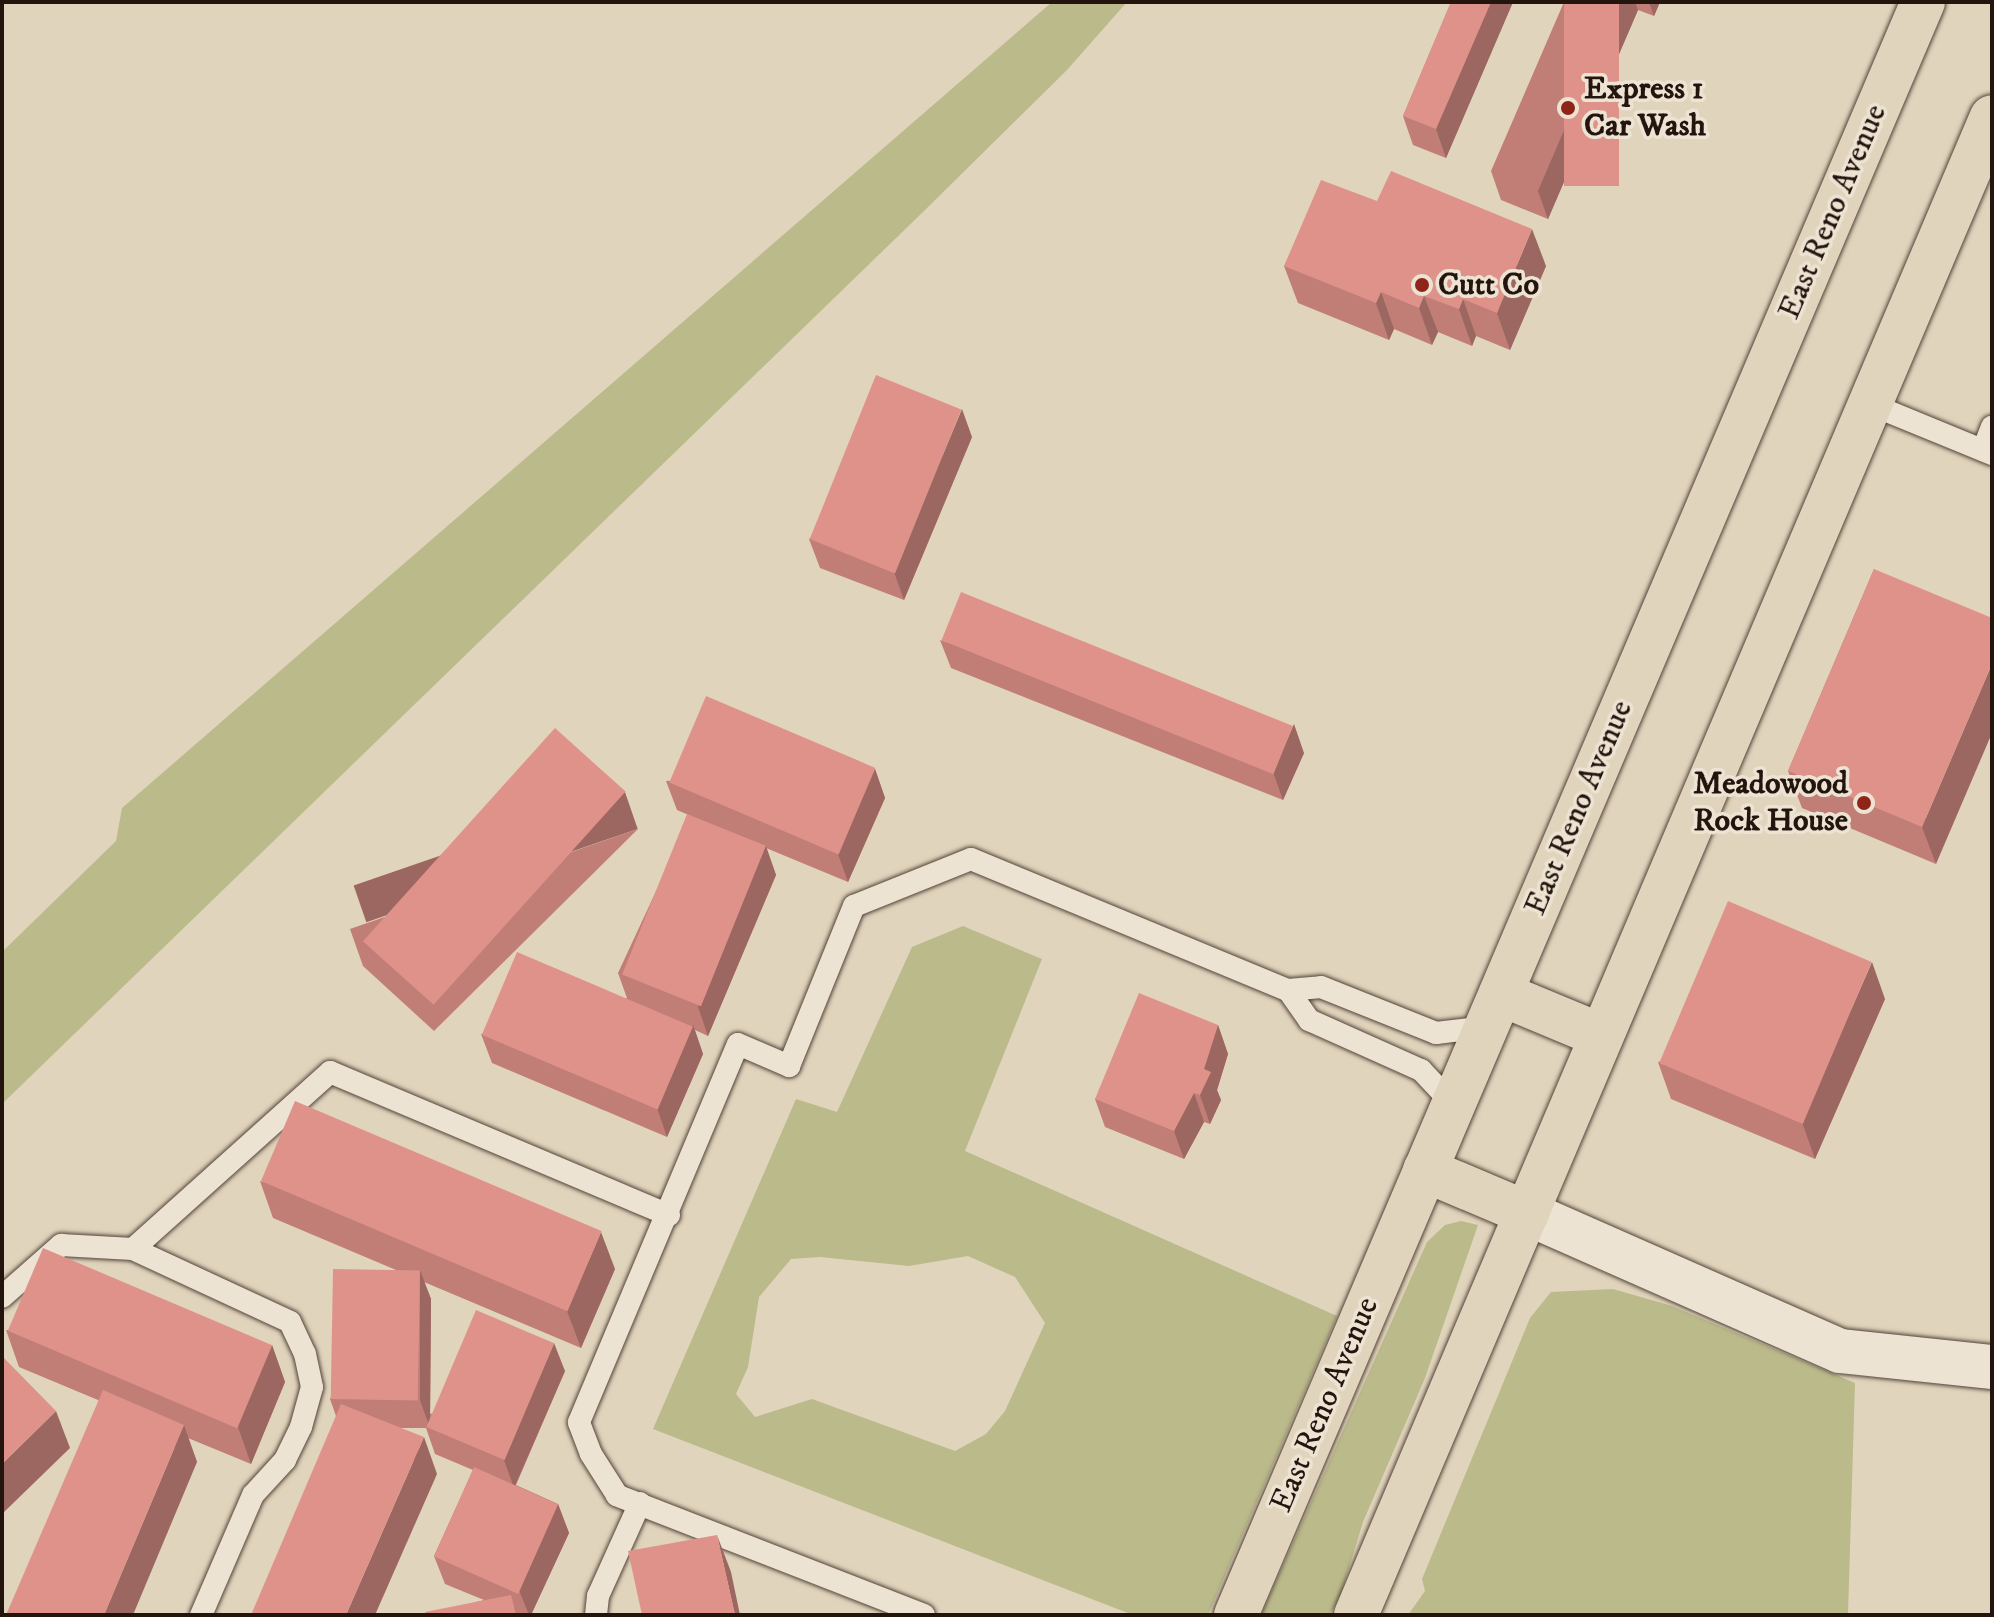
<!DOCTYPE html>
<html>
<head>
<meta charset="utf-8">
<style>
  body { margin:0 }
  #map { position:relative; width:1994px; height:1617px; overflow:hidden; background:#e1d4bc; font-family:"IM FELL DW Pica",serif }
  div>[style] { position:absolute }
  .green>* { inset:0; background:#bbba8b }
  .roads { filter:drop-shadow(0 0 2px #53443a) drop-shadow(0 0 2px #53443a) }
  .service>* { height:22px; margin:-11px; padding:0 11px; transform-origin:11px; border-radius:11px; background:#ece3d3 }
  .minor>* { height:44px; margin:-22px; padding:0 22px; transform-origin:22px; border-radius:22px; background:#ece3d3 }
  .primary>* { height:44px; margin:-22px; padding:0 22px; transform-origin:22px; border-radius:22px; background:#e1d4bc }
  .wall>* { inset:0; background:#c07e77 }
  .shaded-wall>* { inset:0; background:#9c6661; transform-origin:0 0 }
  .building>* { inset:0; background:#df928a; transform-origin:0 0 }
  .dots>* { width:22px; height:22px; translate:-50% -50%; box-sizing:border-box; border:4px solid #ece3d3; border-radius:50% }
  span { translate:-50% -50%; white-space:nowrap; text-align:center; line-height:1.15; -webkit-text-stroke:7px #ece3d3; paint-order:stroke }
  .poi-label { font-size:32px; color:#24140e; font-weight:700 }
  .left { translate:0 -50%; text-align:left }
  .right { translate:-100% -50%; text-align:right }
  .street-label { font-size:32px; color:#24140e }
  .frame { position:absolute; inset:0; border:4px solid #24140e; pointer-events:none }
</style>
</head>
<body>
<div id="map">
  <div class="green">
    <div style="clip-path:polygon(1052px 2px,1127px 2px,1067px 70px,924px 211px,2px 1104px,2px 952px,116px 841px,122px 808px)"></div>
    <div style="clip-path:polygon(evenodd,963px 926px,1042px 959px,965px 1151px,1337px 1316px,1208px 1615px,1133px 1615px,653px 1429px,796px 1099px,837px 1112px,912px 947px,963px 926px,968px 1256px,1015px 1277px,1045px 1323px,1005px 1411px,986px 1434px,955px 1451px,812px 1399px,755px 1417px,736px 1394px,748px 1367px,759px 1297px,791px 1259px,820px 1257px,909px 1266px,968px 1256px)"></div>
    <div style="clip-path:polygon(1461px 1221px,1478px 1225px,1425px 1378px,1363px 1522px,1340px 1597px,1329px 1615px,1261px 1615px,1427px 1242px,1445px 1225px)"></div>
    <div style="clip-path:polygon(1613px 1289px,1672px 1306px,1855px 1383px,1848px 1615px,1408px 1615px,1425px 1591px,1422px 1579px,1530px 1318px,1551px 1292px)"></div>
  </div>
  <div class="roads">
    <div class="service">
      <div style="left:1870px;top:404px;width:132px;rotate:22.3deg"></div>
      <div style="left:1983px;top:450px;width:25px;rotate:-69deg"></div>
      <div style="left:1288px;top:990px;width:37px;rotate:55deg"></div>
      <div style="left:1309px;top:1020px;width:123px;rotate:24.1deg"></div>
      <div style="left:1421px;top:1070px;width:48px;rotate:46.7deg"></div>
      <div style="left:133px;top:1249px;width:265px;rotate:-41.9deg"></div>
      <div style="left:330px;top:1072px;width:368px;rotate:22.9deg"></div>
      <div style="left:2px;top:1297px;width:79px;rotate:-41.4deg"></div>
      <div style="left:61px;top:1245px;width:72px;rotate:3.2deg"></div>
      <div style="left:133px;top:1249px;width:173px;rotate:24.9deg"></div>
      <div style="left:290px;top:1322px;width:35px;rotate:65deg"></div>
      <div style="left:305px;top:1354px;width:34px;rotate:78deg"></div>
      <div style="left:312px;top:1387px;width:41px;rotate:105.4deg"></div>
      <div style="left:301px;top:1427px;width:37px;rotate:116deg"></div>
      <div style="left:285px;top:1460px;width:47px;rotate:132.4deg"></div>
      <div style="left:253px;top:1495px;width:131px;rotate:113.4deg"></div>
      <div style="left:596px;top:1615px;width:19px;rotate:-84deg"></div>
      <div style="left:598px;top:1596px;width:102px;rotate:-65.7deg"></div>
      <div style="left:924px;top:1615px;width:330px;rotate:-158.7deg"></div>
      <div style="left:617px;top:1495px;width:49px;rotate:-122.4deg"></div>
      <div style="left:591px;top:1454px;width:34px;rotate:-111deg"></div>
      <div style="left:579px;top:1422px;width:410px;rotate:-67.2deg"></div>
      <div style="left:738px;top:1044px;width:56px;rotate:23.3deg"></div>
      <div style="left:789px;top:1066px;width:173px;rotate:-67.9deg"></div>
      <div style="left:854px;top:906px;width:126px;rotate:-21.9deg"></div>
      <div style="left:971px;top:859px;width:343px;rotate:22.5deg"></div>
      <div style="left:1288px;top:990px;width:33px;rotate:-5deg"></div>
      <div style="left:1321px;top:987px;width:124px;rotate:21.8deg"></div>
      <div style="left:1436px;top:1033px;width:50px;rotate:-6.8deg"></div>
    </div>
    <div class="minor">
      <div style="left:1527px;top:1213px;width:342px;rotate:23.8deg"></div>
      <div style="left:1840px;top:1351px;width:153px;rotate:6deg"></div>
    </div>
    <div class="primary">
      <div style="left:1501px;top:994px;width:109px;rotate:22.6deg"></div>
      <div style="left:1425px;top:1170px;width:111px;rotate:22.9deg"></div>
      <div style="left:1236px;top:1615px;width:1753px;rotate:-66.93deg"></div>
      <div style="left:1356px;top:1615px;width:1627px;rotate:-67deg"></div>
    </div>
  </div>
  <div class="wall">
    <div style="clip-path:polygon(1451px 2px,1513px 2px,1446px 158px,1413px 145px,1403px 116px)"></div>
    <div style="clip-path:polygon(1564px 2px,1660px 2px,1654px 16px,1638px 10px,1548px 219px,1501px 200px,1491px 171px)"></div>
    <div style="clip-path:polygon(1284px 266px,1546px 266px,1510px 350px,1476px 336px,1472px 346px,1438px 332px,1432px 345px,1394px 329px,1389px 340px,1298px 303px)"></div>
    <div style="clip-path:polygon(972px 437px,904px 600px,820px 568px,809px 539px)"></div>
    <div style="clip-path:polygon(1874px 569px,1936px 864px,1802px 808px,1788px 771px)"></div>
    <div style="clip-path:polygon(940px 640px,1304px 753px,1283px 800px,951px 668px)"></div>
    <div style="clip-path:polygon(875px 769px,885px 798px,848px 882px,766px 848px,776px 875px,708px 1036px,695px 1030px,703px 1054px,667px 1137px,492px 1063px,481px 1034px,627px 998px,618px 973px,691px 816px,677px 810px,666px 781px)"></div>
    <div style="clip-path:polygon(638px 829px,434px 1031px,363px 966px,350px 929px)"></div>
    <div style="clip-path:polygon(1885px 999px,1815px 1159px,1671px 1099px,1658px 1062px)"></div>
    <div style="clip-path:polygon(1218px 1025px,1228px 1054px,1217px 1090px,1221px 1100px,1210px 1124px,1204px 1122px,1184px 1159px,1105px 1127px,1095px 1099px)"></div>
    <div style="clip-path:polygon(260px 1181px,615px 1269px,581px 1348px,424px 1282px,431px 1299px,430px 1414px,565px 1371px,516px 1485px,558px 1504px,569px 1533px,531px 1615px,522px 1615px,518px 1614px,519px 1615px,426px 1615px,484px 1600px,445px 1584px,434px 1556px,473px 1470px,435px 1454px,426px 1428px,400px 1428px,437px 1474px,336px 1416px,330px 1399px,396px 1270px,273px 1218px)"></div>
    <div style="clip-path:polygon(6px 1330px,272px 1345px,285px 1382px,251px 1464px,188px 1438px,197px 1462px,98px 1400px,19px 1367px)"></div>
  </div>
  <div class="shaded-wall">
    <div style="clip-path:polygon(1491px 2px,1513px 2px,1446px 158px,1436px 129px)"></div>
    <div style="clip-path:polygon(1619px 2px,1635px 2px,1638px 10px,1548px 219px,1538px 191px)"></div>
    <div style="clip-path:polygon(1649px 2px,1660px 2px,1654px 16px)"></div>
    <div style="clip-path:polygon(1532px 229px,1546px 266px,1510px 350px,1497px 313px)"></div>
    <div style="clip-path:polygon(1381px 292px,1394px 329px,1389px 340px,1376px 303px)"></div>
    <div style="clip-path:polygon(1424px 296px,1438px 332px,1432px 345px,1419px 308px)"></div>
    <div style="clip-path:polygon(1463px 299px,1476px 336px,1472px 346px,1459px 309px)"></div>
    <div style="clip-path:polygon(962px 409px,972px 437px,904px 600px,894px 572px)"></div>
    <div style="clip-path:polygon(1992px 664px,1992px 733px,1936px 864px,1922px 827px)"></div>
    <div style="clip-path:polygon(1294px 724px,1304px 753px,1283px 800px,1273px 772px)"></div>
    <div style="clip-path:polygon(875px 769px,885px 798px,848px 882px,838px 854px)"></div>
    <div style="left:625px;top:792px;width:39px;height:287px;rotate:71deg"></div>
    <div style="clip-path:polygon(766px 846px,776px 875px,708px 1036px,698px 1007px)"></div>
    <div style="clip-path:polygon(1872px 962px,1885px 999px,1815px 1159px,1802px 1122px)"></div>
    <div style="clip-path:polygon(693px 1025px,703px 1054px,667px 1137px,657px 1108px)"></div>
    <div style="clip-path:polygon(1218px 1025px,1228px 1054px,1217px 1090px,1221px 1100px,1210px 1124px,1200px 1095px,1204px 1069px)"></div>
    <div style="clip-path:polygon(1194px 1093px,1204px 1122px,1184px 1159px,1174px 1131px)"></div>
    <div style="clip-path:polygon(601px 1232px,615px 1269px,581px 1348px,567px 1311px)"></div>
    <div style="clip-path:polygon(420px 1270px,431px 1299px,430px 1428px,420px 1400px)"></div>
    <div style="clip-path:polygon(554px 1343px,565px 1371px,514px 1488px,504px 1460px)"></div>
    <div style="clip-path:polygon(272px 1345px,285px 1382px,251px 1464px,238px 1427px)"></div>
    <div style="clip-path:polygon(56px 1411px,70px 1448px,2px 1514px,2px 1464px)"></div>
    <div style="clip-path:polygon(184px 1425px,197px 1462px,133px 1615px,104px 1615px)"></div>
    <div style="clip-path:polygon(424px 1437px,437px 1474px,375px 1615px,346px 1615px)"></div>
    <div style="clip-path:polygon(558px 1504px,569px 1533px,531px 1615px,529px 1615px,519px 1590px)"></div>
    <div style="clip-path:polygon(717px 1535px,731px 1572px,740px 1615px,735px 1615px)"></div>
  </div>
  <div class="building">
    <div style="clip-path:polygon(1451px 2px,1491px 2px,1436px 129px,1403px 116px)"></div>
    <div style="left:1564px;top:2px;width:55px;height:184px"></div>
    <div style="clip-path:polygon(1391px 171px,1532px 229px,1497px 313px,1463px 299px,1459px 309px,1424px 296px,1419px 308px,1381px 292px,1376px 303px,1284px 266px,1321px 180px,1377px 201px)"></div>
    <div style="left:876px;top:375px;width:92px;height:177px;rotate:22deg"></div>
    <div style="clip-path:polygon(1874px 569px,1992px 618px,1992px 664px,1922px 827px,1788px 771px)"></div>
    <div style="left:961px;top:592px;width:358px;height:52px;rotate:22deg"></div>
    <div style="left:706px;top:696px;width:184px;height:94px;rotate:23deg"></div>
    <div style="left:555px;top:728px;width:95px;height:287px;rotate:42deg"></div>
    <div style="left:687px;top:814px;width:85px;height:173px;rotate:22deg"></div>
    <div style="left:1728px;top:901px;width:156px;height:176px;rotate:23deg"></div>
    <div style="left:517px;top:952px;width:191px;height:90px;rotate:23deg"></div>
    <div style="clip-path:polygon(1139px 993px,1218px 1025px,1204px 1069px,1211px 1072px,1200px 1095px,1194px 1093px,1174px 1131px,1095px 1099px)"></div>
    <div style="left:295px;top:1101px;width:333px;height:87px;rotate:23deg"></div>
    <div style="left:43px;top:1248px;width:249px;height:90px;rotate:23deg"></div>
    <div style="left:333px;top:1269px;width:87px;height:130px;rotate:1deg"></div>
    <div style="left:476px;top:1310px;width:85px;height:127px;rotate:23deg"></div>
    <div style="clip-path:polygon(2px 1356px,56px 1411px,2px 1464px)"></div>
    <div style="clip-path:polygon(103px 1390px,184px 1425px,104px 1615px,6px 1615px)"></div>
    <div style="clip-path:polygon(341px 1404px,424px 1437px,346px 1615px,251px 1615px)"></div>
    <div style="left:474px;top:1467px;width:92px;height:98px;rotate:24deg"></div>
    <div style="clip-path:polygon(717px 1535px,735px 1615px,642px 1615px,628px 1551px)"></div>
    <div style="clip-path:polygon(511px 1595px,516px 1615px,426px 1615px,425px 1612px)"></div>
  </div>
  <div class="dots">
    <div style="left:1568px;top:108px;background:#8f2418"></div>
    <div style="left:1422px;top:285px;background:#8f2418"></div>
    <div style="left:1864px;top:803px;background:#8f2418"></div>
  </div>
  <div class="poi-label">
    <span class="left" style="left:1584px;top:108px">Express 1<br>Car Wash</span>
    <span class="left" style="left:1438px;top:285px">Cutt Co</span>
    <span class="right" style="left:1848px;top:803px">Meadowood<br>Rock House</span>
  </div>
  <div class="street-label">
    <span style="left:1833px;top:212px;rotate:-67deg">East Reno Avenue</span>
    <span style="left:1579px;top:808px;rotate:-67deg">East Reno Avenue</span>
    <span style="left:1325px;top:1405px;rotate:-67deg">East Reno Avenue</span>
  </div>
  <div class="frame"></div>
</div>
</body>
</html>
